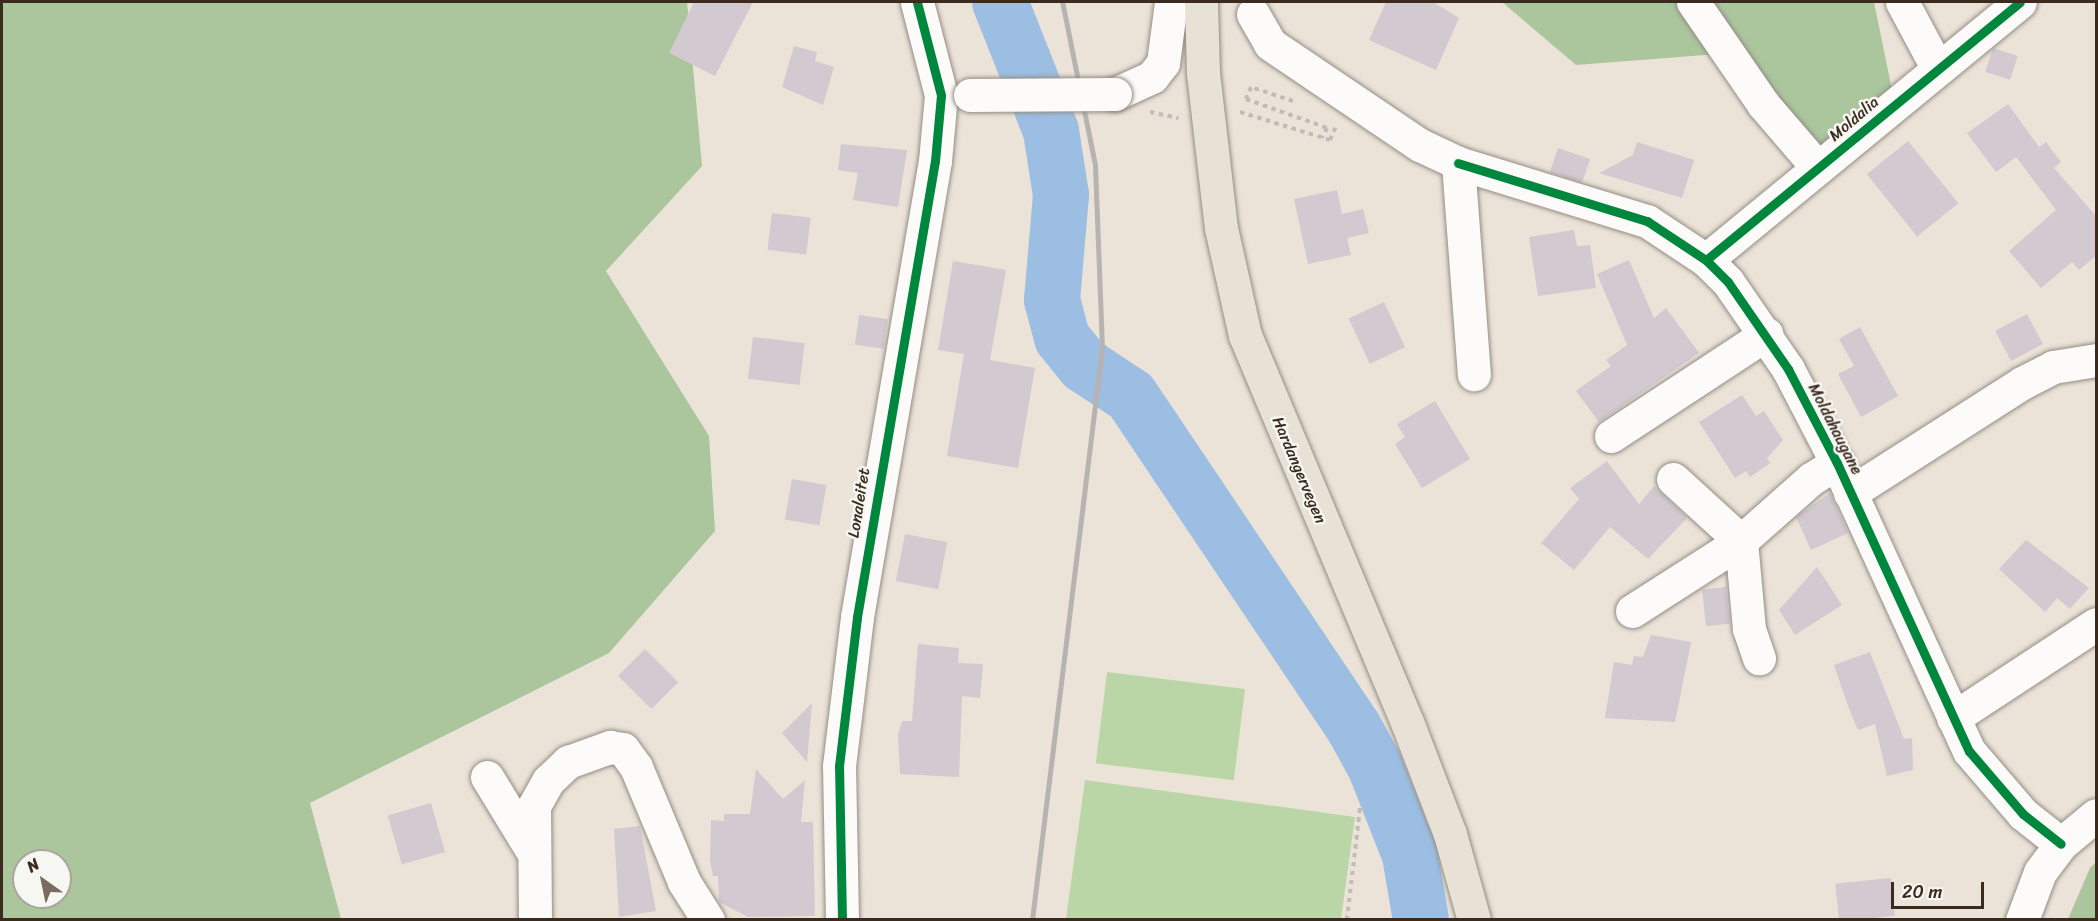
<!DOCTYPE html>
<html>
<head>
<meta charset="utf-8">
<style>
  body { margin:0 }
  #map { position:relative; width:2098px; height:921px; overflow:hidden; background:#ebe3d7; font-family:Sriracha,sans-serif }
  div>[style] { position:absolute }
  .green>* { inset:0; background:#bbd6a6; transform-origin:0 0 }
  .forest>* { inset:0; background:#abc69d }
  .river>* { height:56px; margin:-28px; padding:0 28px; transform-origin:28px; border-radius:28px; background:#9cbee2 }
  .building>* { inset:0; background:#d3c9d0; transform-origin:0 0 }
  .path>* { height:4px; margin-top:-2px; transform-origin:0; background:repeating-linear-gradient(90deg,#c0bdb9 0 4.5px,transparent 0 9px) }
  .roads { filter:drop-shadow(0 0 2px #948d86) drop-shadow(0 0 2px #948d86) }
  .minor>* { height:33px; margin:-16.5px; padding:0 16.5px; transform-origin:16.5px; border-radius:16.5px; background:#fcfbf9 }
  .major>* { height:33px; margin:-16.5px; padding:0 16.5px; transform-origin:16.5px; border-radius:16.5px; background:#e8e1d5 }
  .rail>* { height:4.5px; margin:-2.25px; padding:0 2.25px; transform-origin:2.25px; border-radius:2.25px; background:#b6b3b0 }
  .bridges { filter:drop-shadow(0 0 2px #948d86) drop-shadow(0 0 2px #948d86) }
  .minor-bridge>* { height:33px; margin:-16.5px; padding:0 16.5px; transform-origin:16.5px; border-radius:16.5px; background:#fcfbf9 }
  .cycleway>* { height:9px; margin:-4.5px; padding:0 4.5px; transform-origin:4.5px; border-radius:4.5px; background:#00873e }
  span { translate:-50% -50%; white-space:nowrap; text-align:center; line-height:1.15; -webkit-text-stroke:5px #f6f6f2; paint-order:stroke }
  .street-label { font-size:16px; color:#3b2a1e }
  .frame { position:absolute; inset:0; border:3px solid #3b2a1e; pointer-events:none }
  .north { position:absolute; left:12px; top:849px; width:60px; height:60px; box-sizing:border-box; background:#f6f6f2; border:2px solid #aba49d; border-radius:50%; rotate:327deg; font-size:16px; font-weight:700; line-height:24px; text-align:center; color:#3b2a1e }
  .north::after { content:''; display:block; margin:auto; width:21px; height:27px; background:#796b5f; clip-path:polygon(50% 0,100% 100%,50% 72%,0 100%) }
  .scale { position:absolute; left:1891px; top:882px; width:93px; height:27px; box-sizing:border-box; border:3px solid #3b2a1e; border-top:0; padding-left:8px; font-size:18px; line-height:21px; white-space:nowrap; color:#3b2a1e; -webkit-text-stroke:4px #f6f6f2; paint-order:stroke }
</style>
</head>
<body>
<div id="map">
  <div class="green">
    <div style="left:1107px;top:672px;width:139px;height:92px;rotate:7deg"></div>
    <div style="clip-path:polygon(1085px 780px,1355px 817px,1341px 919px,1066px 919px)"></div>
  </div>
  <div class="forest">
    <div style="clip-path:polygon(evenodd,2px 2px,687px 2px,702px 166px,606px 271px,709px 436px,715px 531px,609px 653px,310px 803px,341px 919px,2px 920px,2px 2px,24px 861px,60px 861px,60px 897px,24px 897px,24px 861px)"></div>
    <div style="clip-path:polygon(1502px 2px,1874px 2px,1893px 95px,1808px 157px,1718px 54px,1576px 65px)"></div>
    <div style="clip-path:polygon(2096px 862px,2096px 919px,2068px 919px,2090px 868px)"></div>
  </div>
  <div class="river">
    <div style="left:1000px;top:2px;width:139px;rotate:68.4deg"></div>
    <div style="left:1051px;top:131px;width:65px;rotate:81.1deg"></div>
    <div style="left:1061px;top:195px;width:105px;rotate:94.9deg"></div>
    <div style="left:1052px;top:300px;width:39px;rotate:75deg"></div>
    <div style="left:1062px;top:338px;width:35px;rotate:51deg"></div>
    <div style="left:1084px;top:365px;width:56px;rotate:33.4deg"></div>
    <div style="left:1131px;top:396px;width:400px;rotate:56.1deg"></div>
    <div style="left:1354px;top:728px;width:43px;rotate:61.1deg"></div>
    <div style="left:1375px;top:766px;width:96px;rotate:68.5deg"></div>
    <div style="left:1410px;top:855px;width:66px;rotate:80.4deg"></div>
  </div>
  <div class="building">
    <div style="clip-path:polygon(694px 2px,753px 2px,715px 76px,669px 53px)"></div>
    <div style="clip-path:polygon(1386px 2px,1433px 2px,1459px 18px,1436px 70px,1369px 40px)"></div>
    <div style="clip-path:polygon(794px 46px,817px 52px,815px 61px,834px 67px,823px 105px,782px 87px)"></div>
    <div style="left:1993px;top:48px;width:26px;height:25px;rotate:18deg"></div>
    <div style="clip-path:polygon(2008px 104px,2039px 147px,2046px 142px,2061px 162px,2054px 168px,2097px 217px,2097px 255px,2079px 270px,2072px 262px,2041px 288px,2009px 251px,2056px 210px,2016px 157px,1996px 172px,1967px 133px)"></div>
    <div style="left:1908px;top:141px;width:80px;height:53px;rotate:51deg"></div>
    <div style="clip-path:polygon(1637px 142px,1694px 160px,1682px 198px,1599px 173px,1633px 155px)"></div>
    <div style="clip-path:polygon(841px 144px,907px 150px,898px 207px,853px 200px,858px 173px,838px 170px)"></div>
    <div style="left:1558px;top:148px;width:34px;height:25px;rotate:19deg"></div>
    <div style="clip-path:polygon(1337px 190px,1342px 214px,1363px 209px,1369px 233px,1347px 238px,1351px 255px,1308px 264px,1294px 199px)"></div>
    <div style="left:772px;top:213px;width:39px;height:37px;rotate:7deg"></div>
    <div style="clip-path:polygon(1574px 230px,1577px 246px,1590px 245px,1596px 288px,1538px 296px,1529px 237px)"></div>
    <div style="clip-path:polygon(1629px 260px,1654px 318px,1666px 308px,1699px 353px,1599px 422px,1576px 391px,1611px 366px,1606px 360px,1627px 345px,1597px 274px)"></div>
    <div style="clip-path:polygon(953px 261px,1006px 270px,990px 360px,1035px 368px,1018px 468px,947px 456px,964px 354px,938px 350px)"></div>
    <div style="left:1384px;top:302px;width:50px;height:39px;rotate:65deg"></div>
    <div style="left:2027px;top:314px;width:34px;height:36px;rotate:62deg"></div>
    <div style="left:859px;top:315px;width:29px;height:30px;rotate:8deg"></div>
    <div style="clip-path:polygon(1860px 327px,1898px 396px,1861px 417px,1838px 374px,1854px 366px,1839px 339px)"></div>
    <div style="left:753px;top:337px;width:52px;height:42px;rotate:7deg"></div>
    <div style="clip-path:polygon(1742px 395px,1756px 416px,1764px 411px,1783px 440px,1767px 458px,1770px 463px,1750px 477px,1746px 471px,1735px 478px,1699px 422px)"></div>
    <div style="clip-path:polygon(1435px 401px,1470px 459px,1422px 488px,1395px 444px,1405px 437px,1397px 424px)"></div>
    <div style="clip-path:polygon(1607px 461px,1639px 504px,1654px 486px,1687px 518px,1648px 559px,1610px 527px,1574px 570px,1541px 543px,1579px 499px,1570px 488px)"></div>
    <div style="left:792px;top:479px;width:35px;height:41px;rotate:10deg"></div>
    <div style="clip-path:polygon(1830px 493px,1848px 533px,1811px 550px,1796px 517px)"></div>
    <div style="left:905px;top:534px;width:43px;height:48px;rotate:11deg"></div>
    <div style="clip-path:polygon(2026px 540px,2089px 588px,2070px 609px,2057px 598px,2045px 612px,1999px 569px)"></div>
    <div style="clip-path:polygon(1817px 567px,1842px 605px,1795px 635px,1779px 610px)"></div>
    <div style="left:1726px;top:587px;width:37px;height:24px;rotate:84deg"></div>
    <div style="clip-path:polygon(1651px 635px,1691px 642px,1675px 722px,1605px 718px,1614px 662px,1632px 665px,1634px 656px,1643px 657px)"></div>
    <div style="clip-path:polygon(918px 644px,959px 648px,958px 663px,983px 664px,980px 698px,962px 696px,959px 777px,900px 774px,898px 735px,902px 721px,912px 721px)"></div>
    <div style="left:645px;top:649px;width:47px;height:38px;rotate:45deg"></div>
    <div style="clip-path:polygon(1870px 652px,1904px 739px,1912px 738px,1913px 770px,1887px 776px,1875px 724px,1858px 730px,1848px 706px,1834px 665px)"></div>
    <div style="clip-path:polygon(812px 703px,807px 762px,782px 733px)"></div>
    <div style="clip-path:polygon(756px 769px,783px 799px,805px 780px,801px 822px,813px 822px,815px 916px,748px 917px,719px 902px,718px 876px,713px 876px,710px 861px,711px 820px,724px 821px,724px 814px,750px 814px)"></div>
    <div style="left:431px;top:803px;width:51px;height:45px;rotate:74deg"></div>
    <div style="clip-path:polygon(640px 826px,656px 911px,619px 917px,614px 829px)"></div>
    <div style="left:1891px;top:878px;width:38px;height:56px;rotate:84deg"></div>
  </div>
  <div class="path">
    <div style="left:1293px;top:101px;width:44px;rotate:-161.6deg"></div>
    <div style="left:1251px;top:87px;width:13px;rotate:113deg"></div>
    <div style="left:1246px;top:99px;width:86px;rotate:19.7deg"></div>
    <div style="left:1327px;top:128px;width:11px;rotate:117deg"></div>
    <div style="left:1150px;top:112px;width:29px;rotate:12deg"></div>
    <div style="left:1240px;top:112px;width:94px;rotate:17.3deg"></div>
    <div style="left:1330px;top:140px;width:15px;rotate:-67deg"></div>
    <div style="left:1347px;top:920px;width:113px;rotate:-83.4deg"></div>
  </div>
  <div class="roads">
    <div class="minor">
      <div style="left:1693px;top:2px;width:124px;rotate:55.5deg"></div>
      <div style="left:1763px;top:104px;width:84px;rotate:49.3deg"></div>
      <div style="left:1902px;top:2px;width:76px;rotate:61.8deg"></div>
      <div style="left:1253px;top:14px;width:34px;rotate:60deg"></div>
      <div style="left:1270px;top:44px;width:181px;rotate:34deg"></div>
      <div style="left:1420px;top:145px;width:42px;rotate:25.3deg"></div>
      <div style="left:1458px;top:163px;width:212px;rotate:85.7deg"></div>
      <div style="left:1115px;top:94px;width:41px;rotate:-24.7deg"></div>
      <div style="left:1152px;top:77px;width:18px;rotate:-52deg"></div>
      <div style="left:1163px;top:63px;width:62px;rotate:-82.5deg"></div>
      <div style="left:1458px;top:163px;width:198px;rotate:17.1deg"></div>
      <div style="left:1647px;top:221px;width:71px;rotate:33.5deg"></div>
      <div style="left:1706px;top:260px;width:31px;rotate:45deg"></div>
      <div style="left:1728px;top:282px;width:106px;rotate:55.4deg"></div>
      <div style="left:1788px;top:369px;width:106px;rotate:62.5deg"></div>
      <div style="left:1837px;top:463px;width:317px;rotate:65.4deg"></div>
      <div style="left:1969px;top:751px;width:83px;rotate:49.4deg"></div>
      <div style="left:2023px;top:814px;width:48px;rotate:38.3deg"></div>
      <div style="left:1706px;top:260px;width:406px;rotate:-39.4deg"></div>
      <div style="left:1611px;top:436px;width:186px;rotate:-33.3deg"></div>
      <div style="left:1673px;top:479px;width:92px;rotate:42.4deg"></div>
      <div style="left:1741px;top:541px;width:88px;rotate:84.8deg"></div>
      <div style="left:1749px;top:629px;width:31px;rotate:71deg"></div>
      <div style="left:1850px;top:493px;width:204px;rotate:-32.6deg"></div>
      <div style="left:2022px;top:383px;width:35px;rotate:-27deg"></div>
      <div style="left:2053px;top:367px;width:44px;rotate:-9.2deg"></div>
      <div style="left:1632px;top:611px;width:130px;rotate:-32.7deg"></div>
      <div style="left:1741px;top:541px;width:94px;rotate:-41.5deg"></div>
      <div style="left:1811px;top:479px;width:31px;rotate:-32deg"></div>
      <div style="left:1953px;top:718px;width:171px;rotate:-33.3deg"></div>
      <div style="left:487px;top:777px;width:84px;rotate:58.6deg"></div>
      <div style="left:535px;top:920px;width:114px;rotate:-90.5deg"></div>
      <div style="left:534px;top:806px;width:29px;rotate:-61deg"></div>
      <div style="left:548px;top:781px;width:28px;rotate:-44deg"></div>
      <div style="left:568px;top:762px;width:45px;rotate:-19.7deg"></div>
      <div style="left:610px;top:747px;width:13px;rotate:9deg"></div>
      <div style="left:623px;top:749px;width:22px;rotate:54deg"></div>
      <div style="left:636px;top:767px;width:125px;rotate:67.3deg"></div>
      <div style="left:684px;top:882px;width:45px;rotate:57.7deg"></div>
      <div style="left:842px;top:920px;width:154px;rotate:-91.1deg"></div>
      <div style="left:839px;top:766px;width:150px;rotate:-83.1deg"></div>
      <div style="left:857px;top:617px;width:463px;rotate:-80.3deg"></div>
      <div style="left:935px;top:161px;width:66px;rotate:-84.8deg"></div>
      <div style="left:941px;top:95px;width:96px;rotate:-104.5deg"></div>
      <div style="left:2022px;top:920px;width:51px;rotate:-69.4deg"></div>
      <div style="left:2040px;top:872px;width:35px;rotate:-53deg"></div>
      <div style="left:2061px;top:844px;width:45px;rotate:-39.6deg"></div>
    </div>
    <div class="major">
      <div style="left:1201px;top:2px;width:71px;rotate:88.4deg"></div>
      <div style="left:1203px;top:73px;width:156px;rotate:83.4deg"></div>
      <div style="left:1221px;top:228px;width:110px;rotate:77.4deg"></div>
      <div style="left:1245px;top:335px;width:420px;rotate:67.3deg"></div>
      <div style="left:1407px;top:722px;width:120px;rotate:69deg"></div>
      <div style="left:1450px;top:834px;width:89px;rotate:74.4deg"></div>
    </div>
  </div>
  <div class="rail">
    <div style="left:1032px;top:920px;width:576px;rotate:-83.02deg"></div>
    <div style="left:1102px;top:348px;width:183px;rotate:-92.2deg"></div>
    <div style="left:1095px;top:165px;width:166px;rotate:-101.4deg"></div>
  </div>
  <div class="bridges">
    <div class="minor-bridge">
      <div style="left:970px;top:95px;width:145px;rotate:-0.4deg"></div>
    </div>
  </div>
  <div class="cycleway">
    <div style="left:1458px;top:163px;width:198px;rotate:17.1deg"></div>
    <div style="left:1647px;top:221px;width:71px;rotate:33.5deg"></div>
    <div style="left:1706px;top:260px;width:31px;rotate:45deg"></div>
    <div style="left:1728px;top:282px;width:106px;rotate:55.4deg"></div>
    <div style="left:1788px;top:369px;width:106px;rotate:62.5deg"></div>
    <div style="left:1837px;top:463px;width:317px;rotate:65.4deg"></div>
    <div style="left:1969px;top:751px;width:83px;rotate:49.4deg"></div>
    <div style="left:2023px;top:814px;width:48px;rotate:38.3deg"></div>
    <div style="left:1706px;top:260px;width:406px;rotate:-39.4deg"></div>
    <div style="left:842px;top:920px;width:154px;rotate:-91.1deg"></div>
    <div style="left:839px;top:766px;width:150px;rotate:-83.1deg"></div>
    <div style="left:857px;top:617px;width:463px;rotate:-80.3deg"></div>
    <div style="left:935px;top:161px;width:66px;rotate:-84.8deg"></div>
    <div style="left:941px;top:95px;width:96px;rotate:-104.5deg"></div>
  </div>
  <div class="street-label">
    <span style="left:1854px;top:119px;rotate:-40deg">Moldalia</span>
    <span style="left:1835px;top:429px;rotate:63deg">Moldahaugane</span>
    <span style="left:1299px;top:470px;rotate:67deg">Hardangervegen</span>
    <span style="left:859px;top:503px;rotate:-81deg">Lonaleitet</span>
  </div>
  <div class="frame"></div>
  <div class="north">N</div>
  <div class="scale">20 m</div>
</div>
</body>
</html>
